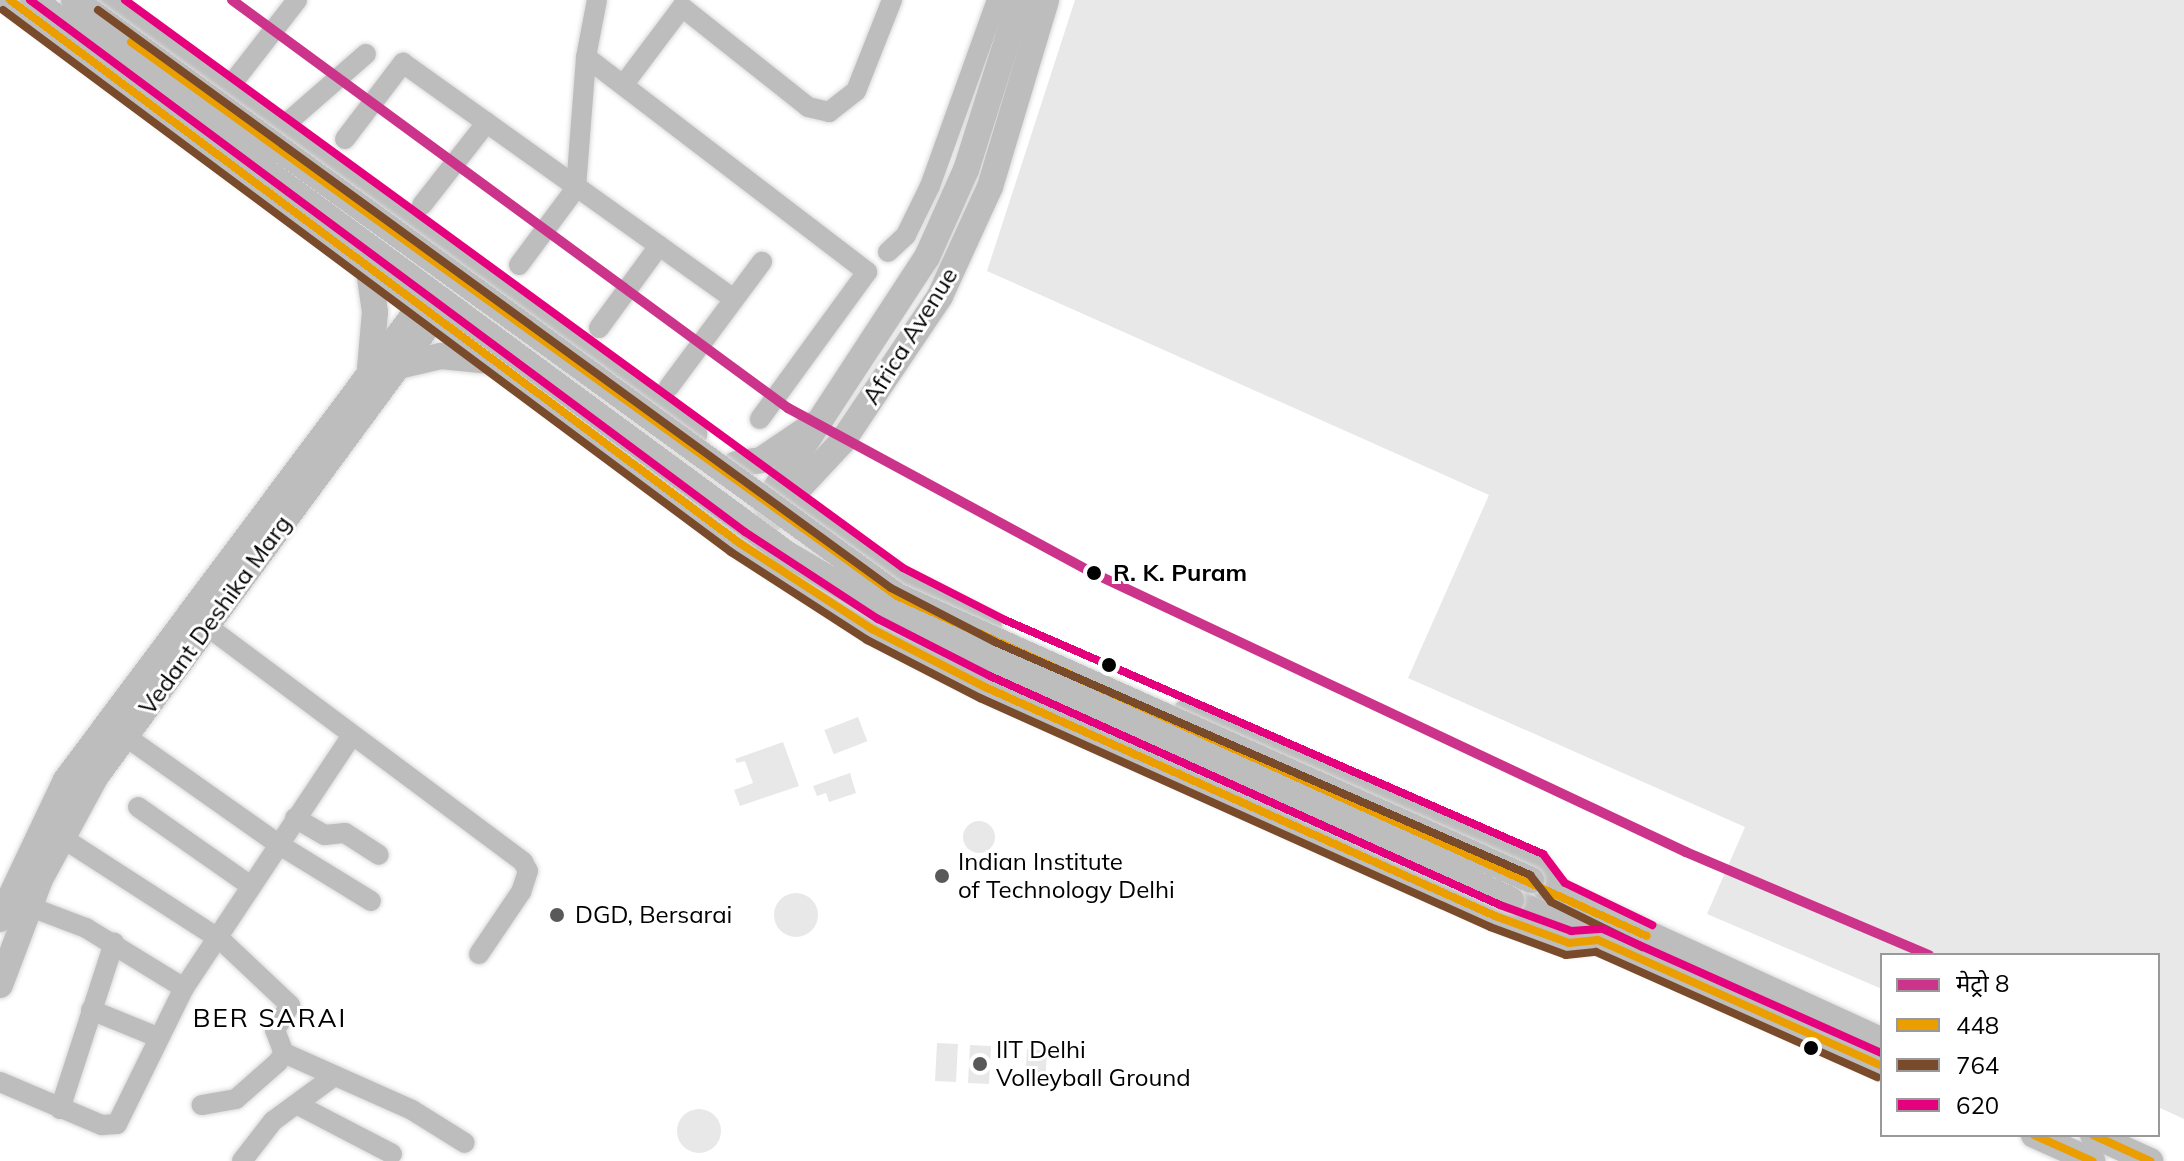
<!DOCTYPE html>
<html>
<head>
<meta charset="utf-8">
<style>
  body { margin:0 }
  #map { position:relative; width:2184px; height:1161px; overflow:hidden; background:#fff; font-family:Mulish,"Noto Sans Devanagari",sans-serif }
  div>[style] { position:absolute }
  .green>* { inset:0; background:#e8e8e8; transform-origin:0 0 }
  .round { border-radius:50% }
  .roads { filter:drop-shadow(0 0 2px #dbdbdb) drop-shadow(0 0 2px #dbdbdb) }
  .minor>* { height:20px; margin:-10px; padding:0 10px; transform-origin:10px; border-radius:10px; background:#bdbdbd }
  .major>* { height:26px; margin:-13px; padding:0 13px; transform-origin:13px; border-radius:13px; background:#bdbdbd }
  .bridges { filter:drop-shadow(0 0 2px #dbdbdb) drop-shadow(0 0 2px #dbdbdb) }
  .major-bridge>* { height:26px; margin:-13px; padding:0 13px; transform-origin:13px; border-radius:13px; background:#bdbdbd }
  .bus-1>* { height:8px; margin:-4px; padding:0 4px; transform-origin:4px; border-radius:4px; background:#eb9e00 }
  .bus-2>* { height:8px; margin:-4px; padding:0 4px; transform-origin:4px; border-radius:4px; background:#7a4b2a }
  .bus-3>* { height:8px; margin:-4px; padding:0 4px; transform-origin:4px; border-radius:4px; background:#e5007d }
  .metro-1>* { height:10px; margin:-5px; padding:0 5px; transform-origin:5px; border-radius:5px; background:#cc338b }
  .dots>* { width:22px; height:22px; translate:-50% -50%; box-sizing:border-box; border:4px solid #fff; border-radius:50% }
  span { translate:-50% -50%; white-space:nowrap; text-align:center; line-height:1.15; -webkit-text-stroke:6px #fff; paint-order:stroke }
  .street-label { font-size:24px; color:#000 }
  .stop-label { font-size:24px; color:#000; font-weight:700 }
  .left { translate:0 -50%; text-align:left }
  .poi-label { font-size:24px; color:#000 }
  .neighbourhood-label { font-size:26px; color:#000; letter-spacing:2px }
  .legend { position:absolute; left:1880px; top:953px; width:280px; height:184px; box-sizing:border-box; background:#fff; border:2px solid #999; margin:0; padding:10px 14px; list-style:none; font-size:24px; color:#000 }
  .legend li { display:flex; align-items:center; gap:16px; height:40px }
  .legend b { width:40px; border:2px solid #999 }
</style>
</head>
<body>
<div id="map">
  <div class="green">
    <div style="clip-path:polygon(1075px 0,2184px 0,2184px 1119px,2158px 1107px,2158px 955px,1882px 955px,1882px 989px,1707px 914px,1745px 827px,1408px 678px,1489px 495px,987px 271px)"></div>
    <div style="left:858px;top:717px;width:26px;height:36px;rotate:69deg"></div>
    <div style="clip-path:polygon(783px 742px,799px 786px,740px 806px,734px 790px,753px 783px,745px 761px,737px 763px,735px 759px)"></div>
    <div style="clip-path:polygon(850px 773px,856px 793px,829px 802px,826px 793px,817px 796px,813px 786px)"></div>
    <div class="round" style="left:963px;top:821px;width:32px;height:32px"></div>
    <div class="round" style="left:774px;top:893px;width:44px;height:44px"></div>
    <div style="left:937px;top:1043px;width:21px;height:38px;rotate:3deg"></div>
    <div style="left:970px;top:1045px;width:21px;height:38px;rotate:3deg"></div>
    <div style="left:1027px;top:1049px;width:20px;height:38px;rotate:3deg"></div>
    <div class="round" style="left:677px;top:1109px;width:44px;height:44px"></div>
  </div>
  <div class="roads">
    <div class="minor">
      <div style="left:586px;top:57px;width:354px;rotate:37.4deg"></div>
      <div style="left:867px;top:272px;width:182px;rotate:126.1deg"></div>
      <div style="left:624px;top:84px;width:96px;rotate:-53deg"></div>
      <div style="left:682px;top:7px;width:161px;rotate:38.4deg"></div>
      <div style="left:808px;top:107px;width:22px;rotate:13deg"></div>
      <div style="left:829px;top:112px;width:34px;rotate:-38deg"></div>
      <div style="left:856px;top:91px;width:98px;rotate:-68.4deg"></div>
      <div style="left:227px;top:90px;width:114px;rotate:-52.1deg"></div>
      <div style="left:280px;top:129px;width:114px;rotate:-41.1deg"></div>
      <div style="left:345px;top:139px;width:96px;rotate:-52.7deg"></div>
      <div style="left:403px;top:63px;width:404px;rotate:35.5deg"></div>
      <div style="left:422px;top:205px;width:105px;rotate:-51.9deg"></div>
      <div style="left:888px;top:252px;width:25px;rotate:-43deg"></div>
      <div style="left:906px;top:235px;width:55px;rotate:-63.9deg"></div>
      <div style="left:930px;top:186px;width:198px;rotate:-70.2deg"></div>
      <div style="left:519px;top:265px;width:96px;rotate:-53.5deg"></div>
      <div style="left:576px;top:188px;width:131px;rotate:-85.6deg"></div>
      <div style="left:586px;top:57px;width:58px;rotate:-79.1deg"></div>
      <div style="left:599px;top:328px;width:102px;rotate:-53.8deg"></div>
      <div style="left:669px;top:387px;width:156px;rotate:-53.4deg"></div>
      <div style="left:196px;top:618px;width:408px;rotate:36.7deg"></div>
      <div style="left:523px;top:862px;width:10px;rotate:61deg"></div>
      <div style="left:528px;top:871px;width:22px;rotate:108deg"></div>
      <div style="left:521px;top:892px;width:75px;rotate:124.1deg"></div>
      <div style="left:125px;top:736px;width:187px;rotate:35.2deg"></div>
      <div style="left:278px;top:844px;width:109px;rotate:31.5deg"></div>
      <div style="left:138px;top:807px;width:138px;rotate:35deg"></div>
      <div style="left:295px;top:818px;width:34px;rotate:30deg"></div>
      <div style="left:325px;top:835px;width:20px;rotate:-6deg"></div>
      <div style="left:345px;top:833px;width:40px;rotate:32.9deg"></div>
      <div style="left:61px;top:837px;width:190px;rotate:32.8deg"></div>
      <div style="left:221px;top:940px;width:95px;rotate:43.3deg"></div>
      <div style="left:290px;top:1005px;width:29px;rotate:121deg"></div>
      <div style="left:275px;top:1030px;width:25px;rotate:69deg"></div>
      <div style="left:284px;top:1053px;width:11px;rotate:124deg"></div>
      <div style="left:278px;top:1062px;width:56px;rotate:138.6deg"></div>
      <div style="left:236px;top:1099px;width:35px;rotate:170deg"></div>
      <div style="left:28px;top:906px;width:62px;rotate:20.8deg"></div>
      <div style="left:86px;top:928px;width:115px;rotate:31.5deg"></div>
      <div style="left:91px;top:1010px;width:71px;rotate:22.2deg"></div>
      <div style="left:284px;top:1053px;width:140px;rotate:24deg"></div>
      <div style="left:412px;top:1110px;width:62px;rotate:31.9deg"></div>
      <div style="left:0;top:1082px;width:111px;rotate:22.9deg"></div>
      <div style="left:102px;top:1125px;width:15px;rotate:-4deg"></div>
      <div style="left:117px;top:1124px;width:152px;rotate:-63.8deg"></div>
      <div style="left:184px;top:988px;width:301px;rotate:-56.4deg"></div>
      <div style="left:298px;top:1105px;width:106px;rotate:27.5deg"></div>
      <div style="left:60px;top:1109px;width:175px;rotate:-72deg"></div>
      <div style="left:242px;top:1161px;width:51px;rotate:-52.2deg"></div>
      <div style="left:273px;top:1121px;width:74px;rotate:-36.3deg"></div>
    </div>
    <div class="major">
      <div style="left:10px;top:0;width:908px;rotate:36.67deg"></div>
      <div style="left:738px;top:542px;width:160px;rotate:33deg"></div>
      <div style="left:872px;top:629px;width:127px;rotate:27.2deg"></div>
      <div style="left:985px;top:687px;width:559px;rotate:24.18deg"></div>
      <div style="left:1495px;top:916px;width:79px;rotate:20deg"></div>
      <div style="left:1569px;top:943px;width:29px;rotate:-6deg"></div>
      <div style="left:105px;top:0;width:732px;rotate:36.38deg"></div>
      <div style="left:369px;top:271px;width:41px;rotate:81.7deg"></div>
      <div style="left:375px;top:312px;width:56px;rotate:95.1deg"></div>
      <div style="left:398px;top:366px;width:44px;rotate:-13.1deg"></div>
      <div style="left:441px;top:356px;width:50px;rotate:5.7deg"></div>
      <div style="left:736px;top:464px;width:25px;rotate:-9deg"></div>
      <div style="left:761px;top:460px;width:63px;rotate:-33.9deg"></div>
      <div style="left:766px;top:503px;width:294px;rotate:-56.8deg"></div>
      <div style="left:927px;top:257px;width:95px;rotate:-65.9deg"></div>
      <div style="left:966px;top:170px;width:178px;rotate:-72.4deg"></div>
      <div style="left:791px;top:504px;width:129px;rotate:34.9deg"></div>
      <div style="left:897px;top:578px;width:103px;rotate:27.1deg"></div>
      <div style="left:744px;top:547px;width:144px;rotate:-47deg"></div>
      <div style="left:842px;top:442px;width:176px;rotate:-56.1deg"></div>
      <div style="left:940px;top:296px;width:120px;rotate:-65.4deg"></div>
      <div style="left:990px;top:187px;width:195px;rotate:-73.3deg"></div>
      <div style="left:1186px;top:712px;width:384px;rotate:23.5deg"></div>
      <div style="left:1538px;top:865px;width:33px;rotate:55deg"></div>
      <div style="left:1544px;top:886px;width:372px;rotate:24.6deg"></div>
      <div style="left:1511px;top:900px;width:406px;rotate:24.1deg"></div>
      <div style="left:0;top:919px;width:154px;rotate:-64.6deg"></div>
      <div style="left:66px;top:780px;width:604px;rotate:-53.21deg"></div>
      <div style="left:0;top:985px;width:113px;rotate:-69.3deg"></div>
      <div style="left:40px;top:879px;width:117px;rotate:-61.5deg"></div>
      <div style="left:96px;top:776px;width:585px;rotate:-53.62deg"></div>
      <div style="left:2034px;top:1135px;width:64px;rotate:24.1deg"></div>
      <div style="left:2093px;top:1135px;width:63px;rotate:24.5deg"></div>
    </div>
  </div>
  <div class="bridges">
    <div class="major-bridge">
      <div style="left:33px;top:0;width:936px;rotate:36.31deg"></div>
      <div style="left:787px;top:554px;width:116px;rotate:30.5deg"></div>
      <div style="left:887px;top:613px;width:687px;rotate:24.7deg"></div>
      <div style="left:74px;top:0;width:1016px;rotate:35.91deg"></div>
      <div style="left:897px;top:596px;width:695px;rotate:24.13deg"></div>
    </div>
  </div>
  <div class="bus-1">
    <div style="left:10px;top:0;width:908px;rotate:36.67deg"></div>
    <div style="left:738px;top:542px;width:160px;rotate:33deg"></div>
    <div style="left:872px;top:629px;width:127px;rotate:27.2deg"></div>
    <div style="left:985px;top:687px;width:559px;rotate:24.18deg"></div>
    <div style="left:1495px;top:916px;width:79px;rotate:20deg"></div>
    <div style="left:1569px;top:943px;width:29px;rotate:-6deg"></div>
    <div style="left:1598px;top:940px;width:311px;rotate:23.9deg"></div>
    <div style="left:131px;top:42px;width:945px;rotate:35.88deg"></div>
    <div style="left:897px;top:596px;width:823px;rotate:24.39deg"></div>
    <div style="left:2034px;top:1135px;width:64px;rotate:24.1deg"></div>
    <div style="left:2093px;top:1135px;width:63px;rotate:24.5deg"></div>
  </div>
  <div class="bus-2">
    <div style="left:3px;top:10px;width:908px;rotate:36.67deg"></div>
    <div style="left:731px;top:552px;width:162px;rotate:32.9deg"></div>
    <div style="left:867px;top:640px;width:127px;rotate:27.2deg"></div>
    <div style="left:980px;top:698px;width:559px;rotate:24.18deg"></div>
    <div style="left:1490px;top:927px;width:81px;rotate:20.2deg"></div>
    <div style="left:1566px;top:955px;width:30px;rotate:-6deg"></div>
    <div style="left:1596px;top:952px;width:308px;rotate:24deg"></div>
    <div style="left:98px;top:10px;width:981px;rotate:36.09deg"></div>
    <div style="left:891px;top:588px;width:117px;rotate:27.4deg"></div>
    <div style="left:995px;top:642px;width:584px;rotate:23.53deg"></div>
    <div style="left:1530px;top:875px;width:34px;rotate:52deg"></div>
    <div style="left:1551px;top:902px;width:102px;rotate:26.3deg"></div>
  </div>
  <div class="bus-3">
    <div style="left:30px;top:0;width:891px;rotate:36.65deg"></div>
    <div style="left:745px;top:532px;width:159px;rotate:33.2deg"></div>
    <div style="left:878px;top:619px;width:126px;rotate:27deg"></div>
    <div style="left:990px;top:676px;width:559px;rotate:24.18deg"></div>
    <div style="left:1500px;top:905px;width:76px;rotate:20.1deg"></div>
    <div style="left:1571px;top:931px;width:32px;rotate:-4deg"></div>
    <div style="left:1603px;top:929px;width:305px;rotate:24deg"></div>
    <div style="left:125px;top:0;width:963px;rotate:36.13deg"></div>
    <div style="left:903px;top:568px;width:114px;rotate:27deg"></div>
    <div style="left:1005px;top:620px;width:587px;rotate:23.51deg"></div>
    <div style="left:1543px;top:854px;width:36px;rotate:53deg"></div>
    <div style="left:1565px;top:883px;width:97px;rotate:25.8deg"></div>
  </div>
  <div class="metro-1">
    <div style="left:232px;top:0;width:690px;rotate:36.27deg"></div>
    <div style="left:788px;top:408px;width:347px;rotate:28.4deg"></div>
    <div style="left:1093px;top:573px;width:655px;rotate:25.2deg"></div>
    <div style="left:1686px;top:852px;width:264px;rotate:23deg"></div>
  </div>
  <div class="dots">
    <div style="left:1094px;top:573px;background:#000"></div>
    <div style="left:1109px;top:665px;background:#000"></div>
    <div style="left:942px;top:876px;background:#595959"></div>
    <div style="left:557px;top:915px;background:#595959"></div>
    <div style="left:1811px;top:1048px;background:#000"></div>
    <div style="left:980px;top:1064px;background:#595959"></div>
  </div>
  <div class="street-label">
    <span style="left:910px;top:336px;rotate:-58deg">Africa Avenue</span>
    <span style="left:215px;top:615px;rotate:-54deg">Vedant Deshika Marg</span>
  </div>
  <div class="stop-label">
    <span class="left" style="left:1113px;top:573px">R. K. Puram</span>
  </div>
  <div class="poi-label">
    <span class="left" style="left:958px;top:876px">Indian Institute<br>of Technology Delhi</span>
    <span class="left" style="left:575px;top:915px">DGD, Bersarai</span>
    <span class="left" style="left:996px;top:1064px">IIT Delhi<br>Volleyball Ground</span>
  </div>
  <div class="neighbourhood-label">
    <span style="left:270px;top:1018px">BER SARAI</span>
  </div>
  <ul class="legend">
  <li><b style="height:10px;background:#cc338b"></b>मेट्रो 8</li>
  <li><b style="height:10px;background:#eb9e00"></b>448</li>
  <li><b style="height:10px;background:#7a4b2a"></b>764</li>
  <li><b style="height:10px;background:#e5007d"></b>620</li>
  </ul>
</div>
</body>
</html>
